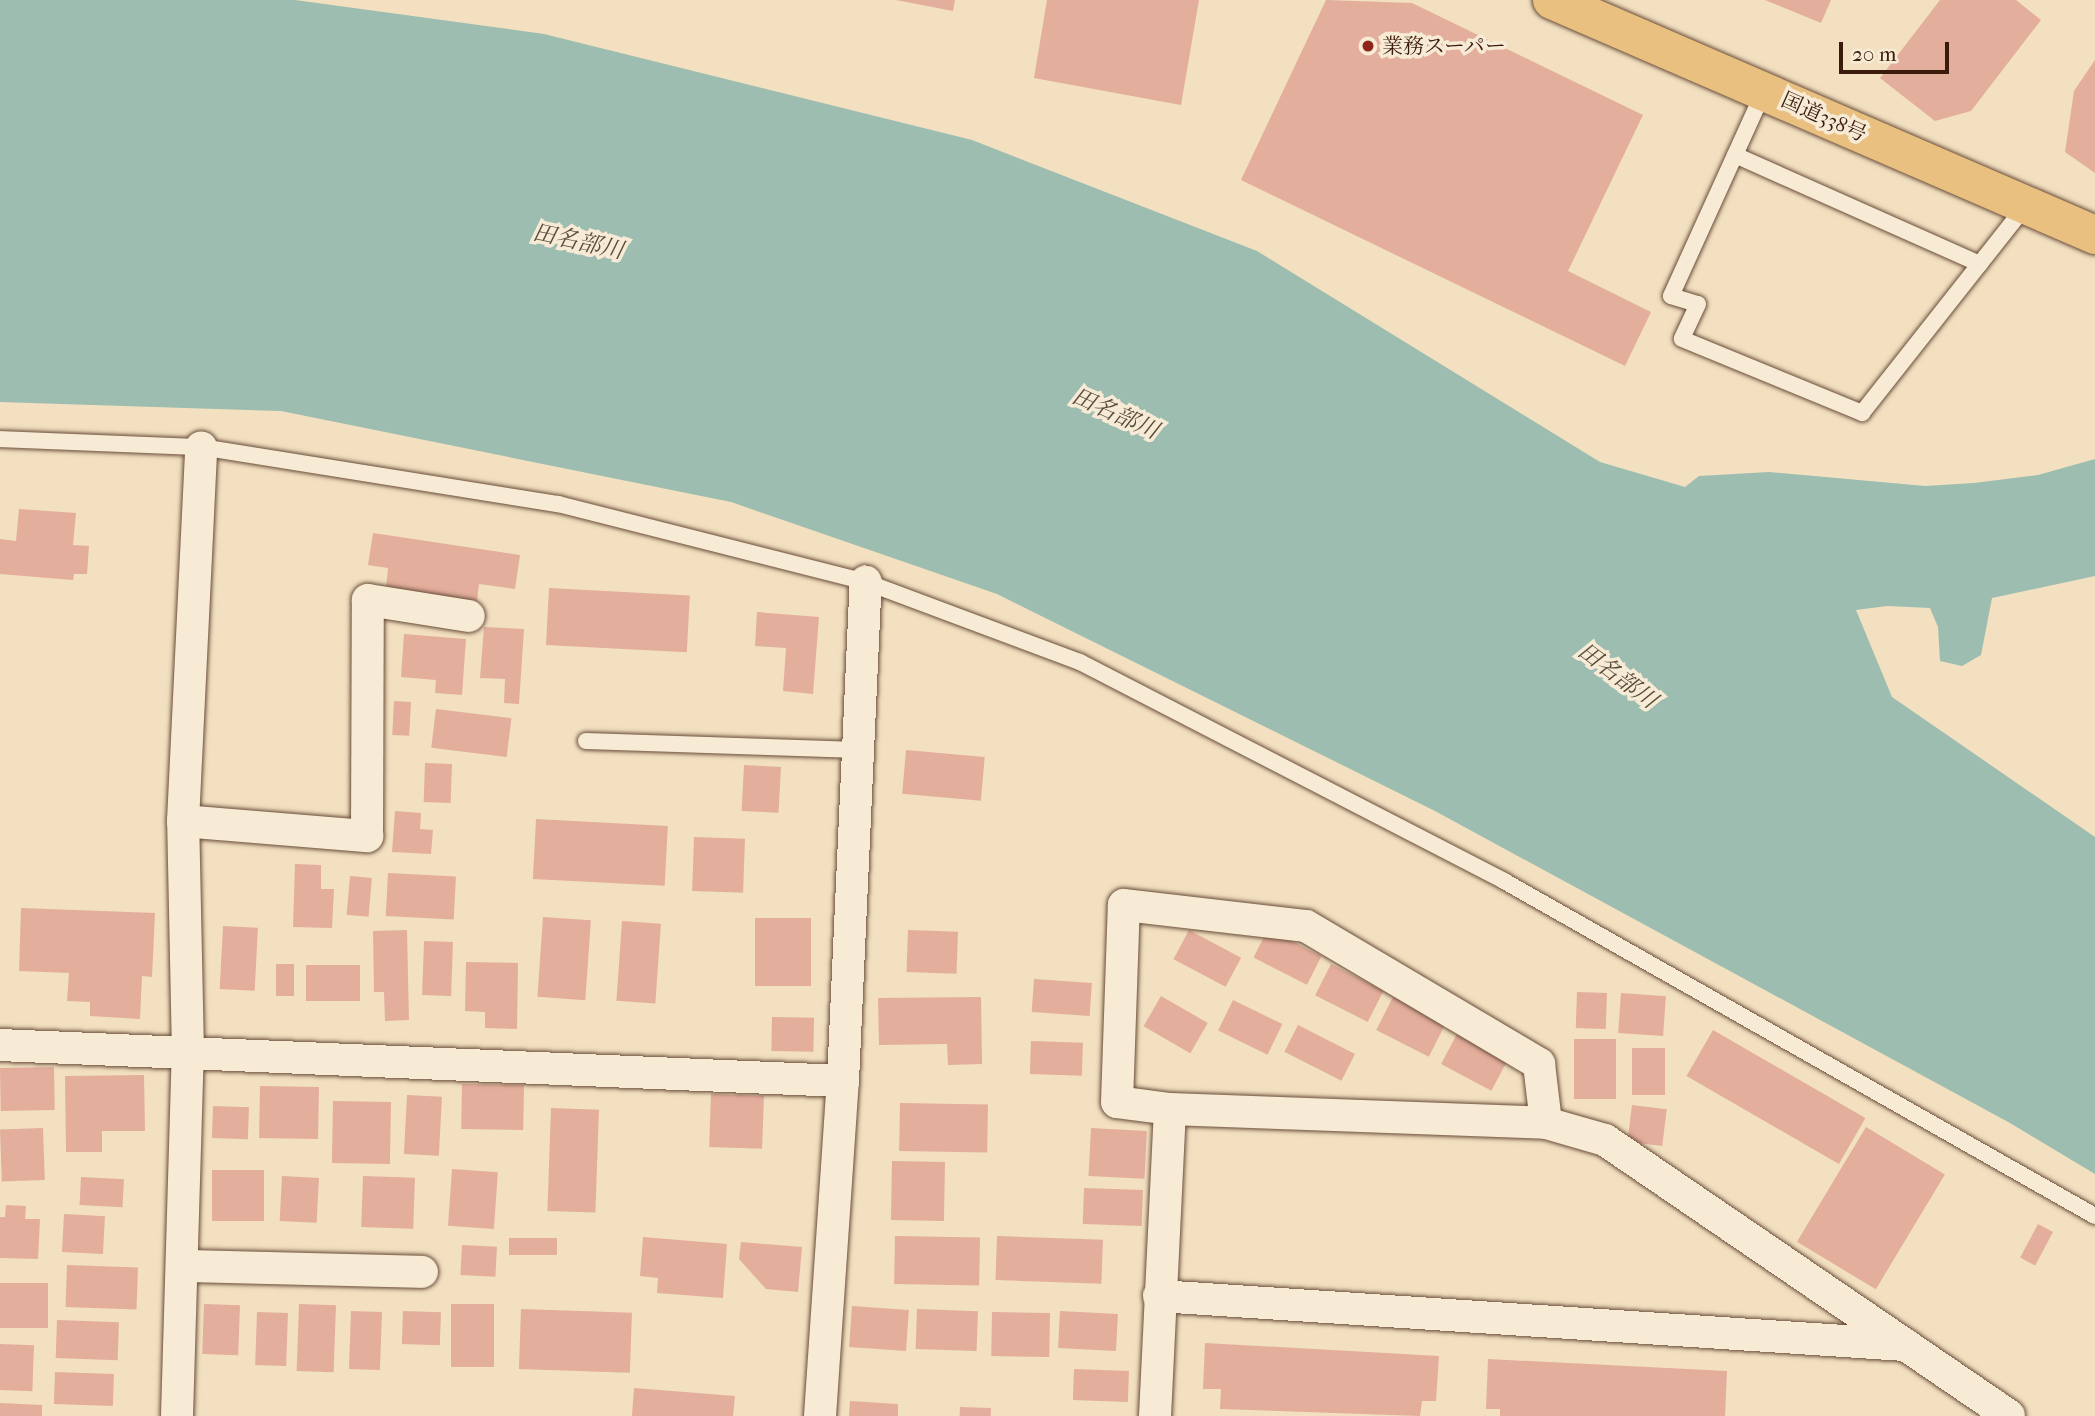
<!DOCTYPE html>
<html>
<head>
<meta charset="utf-8">
<style>
  body { margin:0 }
  #map { position:relative; width:2095px; height:1416px; overflow:hidden; background:#f2e0c0; font-family:"IM FELL French Canon","Noto Serif JP",serif }
  div>[style] { position:absolute }
  .water>* { inset:0; background:#9cbdaf }
  .building>* { inset:0; background:#e3ae9c; transform-origin:0 0 }
  .roads { filter:drop-shadow(0 0 2px #694c39) drop-shadow(0 0 2px #694c39) }
  .lane>* { height:16px; margin:-8px; padding:0 8px; transform-origin:8px; border-radius:8px; background:#f7ebd6 }
  .street>* { height:32px; margin:-16px; padding:0 16px; transform-origin:16px; border-radius:16px; background:#f7ebd6 }
  .highway>* { height:38px; margin:-19px; padding:0 19px; transform-origin:19px; border-radius:19px; background:#e9c080 }
  .dots>* { width:19px; height:19px; translate:-50% -50%; box-sizing:border-box; border:4px solid #f7ebd6; border-radius:50% }
  span { translate:-50% -50%; white-space:nowrap; text-align:center; line-height:1.15; -webkit-text-stroke:7px #f7ebd6; paint-order:stroke }
  .poi-label { font-size:21px; color:#3b1b0c }
  .left { translate:0 -50%; text-align:left }
  .street-label { font-size:21px; color:#3b1b0c }
  .water-label { font-size:23px; color:#584c3d; font-style:italic }
  .scale { position:absolute; left:1839px; top:42px; width:110px; height:32px; box-sizing:border-box; border:4px solid #3b1b0c; border-top:0; padding-left:9px; font-size:21px; line-height:24px; white-space:nowrap; color:#3b1b0c; -webkit-text-stroke:5px #f7ebd6; paint-order:stroke }
</style>
</head>
<body>
<div id="map">
  <div class="water">
    <div style="clip-path:polygon(0 0,295px 0,544px 34px,972px 140px,1257px 251px,1600px 462px,1685px 487px,1699px 476px,1769px 472px,1925px 486px,1974px 483px,2038px 475px,2095px 459px,2095px 576px,1992px 598px,1981px 655px,1962px 666px,1940px 661px,1938px 627px,1930px 608px,1887px 606px,1856px 610px,1892px 697px,2095px 837px,2095px 1174px,2010px 1123px,1435px 811px,997px 594px,731px 502px,281px 411px,0 402px)"></div>
  </div>
  <div class="building">
    <div style="clip-path:polygon(896px 0,955px 0,953px 11px)"></div>
    <div style="clip-path:polygon(1047px 0,1199px 0,1181px 105px,1034px 78px)"></div>
    <div style="clip-path:polygon(1326px 0,1412px 3px,1643px 115px,1568px 271px,1651px 312px,1625px 366px,1241px 180px)"></div>
    <div style="clip-path:polygon(1765px 0,1831px 0,1821px 23px)"></div>
    <div style="clip-path:polygon(1940px 0,2016px 0,2041px 20px,1971px 111px,1935px 121px,1880px 78px)"></div>
    <div style="clip-path:polygon(2095px 60px,2095px 173px,2065px 152px,2074px 91px)"></div>
    <div style="clip-path:polygon(19px 509px,76px 513px,73px 545px,89px 546px,87px 574px,74px 574px,73px 580px,0 574px,0 539px,16px 541px)"></div>
    <div style="clip-path:polygon(373px 533px,520px 555px,515px 589px,479px 584px,477px 601px,386px 588px,388px 568px,368px 565px)"></div>
    <div style="left:549px;top:588px;width:141px;height:57px;rotate:3deg"></div>
    <div style="clip-path:polygon(757px 612px,819px 617px,813px 694px,783px 691px,786px 648px,755px 646px)"></div>
    <div style="clip-path:polygon(484px 627px,524px 629px,519px 704px,504px 703px,505px 679px,480px 678px)"></div>
    <div style="clip-path:polygon(404px 634px,466px 639px,462px 695px,435px 693px,436px 680px,401px 677px)"></div>
    <div style="left:394px;top:701px;width:17px;height:34px;rotate:3deg"></div>
    <div style="left:436px;top:709px;width:76px;height:39px;rotate:7deg"></div>
    <div style="left:906px;top:750px;width:79px;height:44px;rotate:5deg"></div>
    <div style="left:425px;top:763px;width:27px;height:39px;rotate:2deg"></div>
    <div style="left:744px;top:765px;width:37px;height:46px;rotate:3deg"></div>
    <div style="clip-path:polygon(395px 811px,421px 813px,420px 829px,433px 830px,431px 854px,392px 852px)"></div>
    <div style="left:536px;top:819px;width:132px;height:60px;rotate:3deg"></div>
    <div style="left:694px;top:837px;width:51px;height:54px;rotate:2deg"></div>
    <div style="clip-path:polygon(295px 864px,321px 865px,321px 889px,334px 889px,332px 928px,293px 927px)"></div>
    <div style="left:388px;top:873px;width:68px;height:43px;rotate:3deg"></div>
    <div style="left:350px;top:876px;width:22px;height:39px;rotate:5deg"></div>
    <div style="clip-path:polygon(21px 908px,155px 913px,152px 977px,142px 976px,140px 1019px,90px 1016px,90px 1002px,67px 1001px,69px 973px,19px 971px)"></div>
    <div style="left:543px;top:917px;width:48px;height:80px;rotate:4deg"></div>
    <div style="left:755px;top:918px;width:56px;height:68px"></div>
    <div style="left:622px;top:921px;width:39px;height:80px;rotate:4deg"></div>
    <div style="left:223px;top:926px;width:35px;height:63px;rotate:3deg"></div>
    <div style="left:1268px;top:929px;width:60px;height:32px;rotate:27deg"></div>
    <div style="clip-path:polygon(407px 930px,409px 1020px,385px 1021px,384px 992px,374px 992px,373px 931px)"></div>
    <div style="left:908px;top:930px;width:50px;height:42px;rotate:2deg"></div>
    <div style="left:1189px;top:930px;width:59px;height:33px;rotate:28deg"></div>
    <div style="left:424px;top:941px;width:29px;height:54px;rotate:2deg"></div>
    <div style="clip-path:polygon(466px 962px,518px 963px,517px 1029px,485px 1028px,485px 1012px,465px 1011px)"></div>
    <div style="left:276px;top:964px;width:18px;height:32px"></div>
    <div style="left:1331px;top:964px;width:59px;height:35px;rotate:27deg"></div>
    <div style="left:306px;top:965px;width:54px;height:36px"></div>
    <div style="left:1034px;top:979px;width:58px;height:33px;rotate:4deg"></div>
    <div style="left:1577px;top:992px;width:30px;height:36px;rotate:2deg"></div>
    <div style="left:1621px;top:993px;width:45px;height:40px;rotate:4deg"></div>
    <div style="left:1161px;top:996px;width:54px;height:35px;rotate:30deg"></div>
    <div style="clip-path:polygon(981px 997px,982px 1064px,948px 1065px,947px 1044px,879px 1045px,878px 998px)"></div>
    <div style="left:1393px;top:997px;width:59px;height:37px;rotate:27deg"></div>
    <div style="left:1233px;top:1000px;width:55px;height:34px;rotate:26deg"></div>
    <div style="left:772px;top:1017px;width:42px;height:34px;rotate:1deg"></div>
    <div style="left:1298px;top:1025px;width:64px;height:30px;rotate:27deg"></div>
    <div style="left:1713px;top:1030px;width:176px;height:53px;rotate:30deg"></div>
    <div style="left:1457px;top:1034px;width:57px;height:34px;rotate:28deg"></div>
    <div style="left:1574px;top:1039px;width:42px;height:60px"></div>
    <div style="left:1031px;top:1041px;width:52px;height:33px;rotate:2deg"></div>
    <div style="left:1632px;top:1048px;width:33px;height:47px"></div>
    <div style="left:54px;top:1067px;width:43px;height:54px;rotate:89deg"></div>
    <div style="clip-path:polygon(144px 1075px,145px 1131px,102px 1131px,102px 1152px,66px 1152px,65px 1076px)"></div>
    <div style="left:462px;top:1084px;width:62px;height:45px;rotate:1deg"></div>
    <div style="left:260px;top:1086px;width:59px;height:52px;rotate:1deg"></div>
    <div style="left:711px;top:1094px;width:53px;height:53px;rotate:2deg"></div>
    <div style="left:407px;top:1095px;width:35px;height:59px;rotate:3deg"></div>
    <div style="left:333px;top:1101px;width:58px;height:62px;rotate:1deg"></div>
    <div style="left:900px;top:1103px;width:88px;height:48px;rotate:1deg"></div>
    <div style="left:1632px;top:1105px;width:35px;height:37px;rotate:7deg"></div>
    <div style="left:213px;top:1106px;width:36px;height:32px;rotate:2deg"></div>
    <div style="left:551px;top:1108px;width:48px;height:103px;rotate:2deg"></div>
    <div style="left:1866px;top:1127px;width:92px;height:134px;rotate:31deg"></div>
    <div style="left:43px;top:1128px;width:52px;height:43px;rotate:88deg"></div>
    <div style="left:1091px;top:1128px;width:56px;height:48px;rotate:3deg"></div>
    <div style="left:892px;top:1161px;width:53px;height:59px;rotate:1deg"></div>
    <div style="left:452px;top:1169px;width:46px;height:57px;rotate:4deg"></div>
    <div style="left:212px;top:1170px;width:52px;height:51px"></div>
    <div style="left:282px;top:1176px;width:37px;height:45px;rotate:3deg"></div>
    <div style="left:363px;top:1176px;width:52px;height:51px;rotate:2deg"></div>
    <div style="left:81px;top:1177px;width:43px;height:28px;rotate:3deg"></div>
    <div style="left:1084px;top:1188px;width:59px;height:36px;rotate:2deg"></div>
    <div style="clip-path:polygon(6px 1205px,26px 1206px,25px 1219px,40px 1219px,38px 1259px,0 1258px,0 1217px,5px 1217px)"></div>
    <div style="left:64px;top:1214px;width:41px;height:38px;rotate:3deg"></div>
    <div style="left:2038px;top:1224px;width:17px;height:38px;rotate:28deg"></div>
    <div style="left:895px;top:1236px;width:85px;height:48px;rotate:1deg"></div>
    <div style="left:997px;top:1236px;width:106px;height:44px;rotate:2deg"></div>
    <div style="clip-path:polygon(643px 1237px,727px 1244px,723px 1298px,657px 1293px,658px 1278px,640px 1276px)"></div>
    <div style="left:509px;top:1238px;width:48px;height:17px"></div>
    <div style="clip-path:polygon(741px 1242px,802px 1247px,798px 1292px,766px 1289px,739px 1259px)"></div>
    <div style="left:462px;top:1245px;width:35px;height:30px;rotate:3deg"></div>
    <div style="left:67px;top:1265px;width:71px;height:42px;rotate:2deg"></div>
    <div style="left:0;top:1283px;width:48px;height:45px"></div>
    <div style="left:204px;top:1304px;width:36px;height:50px;rotate:2deg"></div>
    <div style="left:299px;top:1304px;width:37px;height:67px;rotate:2deg"></div>
    <div style="left:451px;top:1304px;width:43px;height:63px"></div>
    <div style="left:852px;top:1306px;width:57px;height:41px;rotate:4deg"></div>
    <div style="left:521px;top:1309px;width:111px;height:60px;rotate:2deg"></div>
    <div style="left:917px;top:1309px;width:61px;height:40px;rotate:2deg"></div>
    <div style="left:351px;top:1311px;width:31px;height:58px;rotate:2deg"></div>
    <div style="left:403px;top:1311px;width:38px;height:33px;rotate:2deg"></div>
    <div style="left:1060px;top:1311px;width:58px;height:37px;rotate:3deg"></div>
    <div style="left:257px;top:1312px;width:31px;height:53px;rotate:2deg"></div>
    <div style="left:992px;top:1312px;width:58px;height:44px;rotate:1deg"></div>
    <div style="left:57px;top:1320px;width:62px;height:38px;rotate:2deg"></div>
    <div style="clip-path:polygon(1205px 1343px,1439px 1356px,1436px 1401px,1422px 1401px,1420px 1416px,1220px 1409px,1221px 1389px,1203px 1389px)"></div>
    <div style="left:0;top:1344px;width:34px;height:46px;rotate:2deg"></div>
    <div style="clip-path:polygon(1488px 1359px,1727px 1371px,1725px 1416px,1500px 1416px,1500px 1409px,1486px 1409px)"></div>
    <div style="left:1074px;top:1369px;width:55px;height:31px;rotate:2deg"></div>
    <div style="left:55px;top:1372px;width:59px;height:32px;rotate:2deg"></div>
    <div style="clip-path:polygon(634px 1388px,735px 1396px,733px 1416px,632px 1416px)"></div>
    <div style="clip-path:polygon(850px 1401px,898px 1404px,898px 1416px,849px 1416px)"></div>
    <div style="clip-path:polygon(0 1403px,42px 1405px,42px 1416px,0 1416px)"></div>
    <div style="left:960px;top:1407px;width:31px;height:9px;rotate:2deg"></div>
  </div>
  <div class="roads">
    <div class="lane">
      <div style="left:1764px;top:91px;width:225px;rotate:114.4deg"></div>
      <div style="left:1671px;top:296px;width:28px;rotate:17deg"></div>
      <div style="left:1698px;top:304px;width:38px;rotate:115deg"></div>
      <div style="left:1682px;top:339px;width:195px;rotate:22.3deg"></div>
      <div style="left:1862px;top:413px;width:265px;rotate:-51.7deg"></div>
      <div style="left:1735px;top:155px;width:268px;rotate:24deg"></div>
      <div style="left:0;top:439px;width:201px;rotate:2.3deg"></div>
      <div style="left:201px;top:447px;width:362px;rotate:9.1deg"></div>
      <div style="left:558px;top:504px;width:318px;rotate:14.2deg"></div>
      <div style="left:866px;top:582px;width:228px;rotate:20.5deg"></div>
      <div style="left:1080px;top:662px;width:477px;rotate:27.3deg"></div>
      <div style="left:1504px;top:881px;width:679px;rotate:29.55deg"></div>
      <div style="left:586px;top:741px;width:272px;rotate:1.9deg"></div>
    </div>
    <div class="street">
      <div style="left:183px;top:821px;width:185px;rotate:4.7deg"></div>
      <div style="left:367px;top:836px;width:236px;rotate:-89.8deg"></div>
      <div style="left:368px;top:600px;width:102px;rotate:9deg"></div>
      <div style="left:0;top:1045px;width:844px;rotate:2.45deg"></div>
      <div style="left:1170px;top:1109px;width:53px;rotate:-172.5deg"></div>
      <div style="left:1117px;top:1102px;width:197px;rotate:-88deg"></div>
      <div style="left:1124px;top:905px;width:183px;rotate:6.6deg"></div>
      <div style="left:1306px;top:926px;width:271px;rotate:30.6deg"></div>
      <div style="left:1539px;top:1064px;width:59px;rotate:83.2deg"></div>
      <div style="left:184px;top:1266px;width:238px;rotate:1.4deg"></div>
      <div style="left:1159px;top:1296px;width:748px;rotate:3.76deg"></div>
      <div style="left:177px;top:1416px;width:363px;rotate:-88.3deg"></div>
      <div style="left:188px;top:1053px;width:232px;rotate:-91.2deg"></div>
      <div style="left:183px;top:821px;width:374px;rotate:-87.2deg"></div>
      <div style="left:820px;top:1416px;width:336px;rotate:-86.1deg"></div>
      <div style="left:843px;top:1081px;width:500px;rotate:-87.4deg"></div>
      <div style="left:1155px;top:1416px;width:307px;rotate:-87.2deg"></div>
      <div style="left:1170px;top:1109px;width:376px;rotate:2.1deg"></div>
      <div style="left:1546px;top:1123px;width:61px;rotate:16.1deg"></div>
      <div style="left:1605px;top:1140px;width:489px;rotate:34.3deg"></div>
    </div>
    <div class="highway">
      <div style="left:1552px;top:0;width:592px;rotate:23.4deg"></div>
    </div>
  </div>
  <div class="dots">
    <div style="left:1368px;top:46px;background:#8f2418"></div>
  </div>
  <div class="poi-label">
    <span class="left" style="left:1382px;top:46px">業務スーパー</span>
  </div>
  <div class="street-label">
    <span style="left:1824px;top:117px;rotate:24deg">国道338号</span>
  </div>
  <div class="water-label">
    <span style="left:578px;top:242px;rotate:12deg">田名部川</span>
    <span style="left:1115px;top:414px;rotate:24deg">田名部川</span>
    <span style="left:1617px;top:676px;rotate:37deg">田名部川</span>
  </div>
  <div class="scale">20 m</div>
</div>
</body>
</html>
